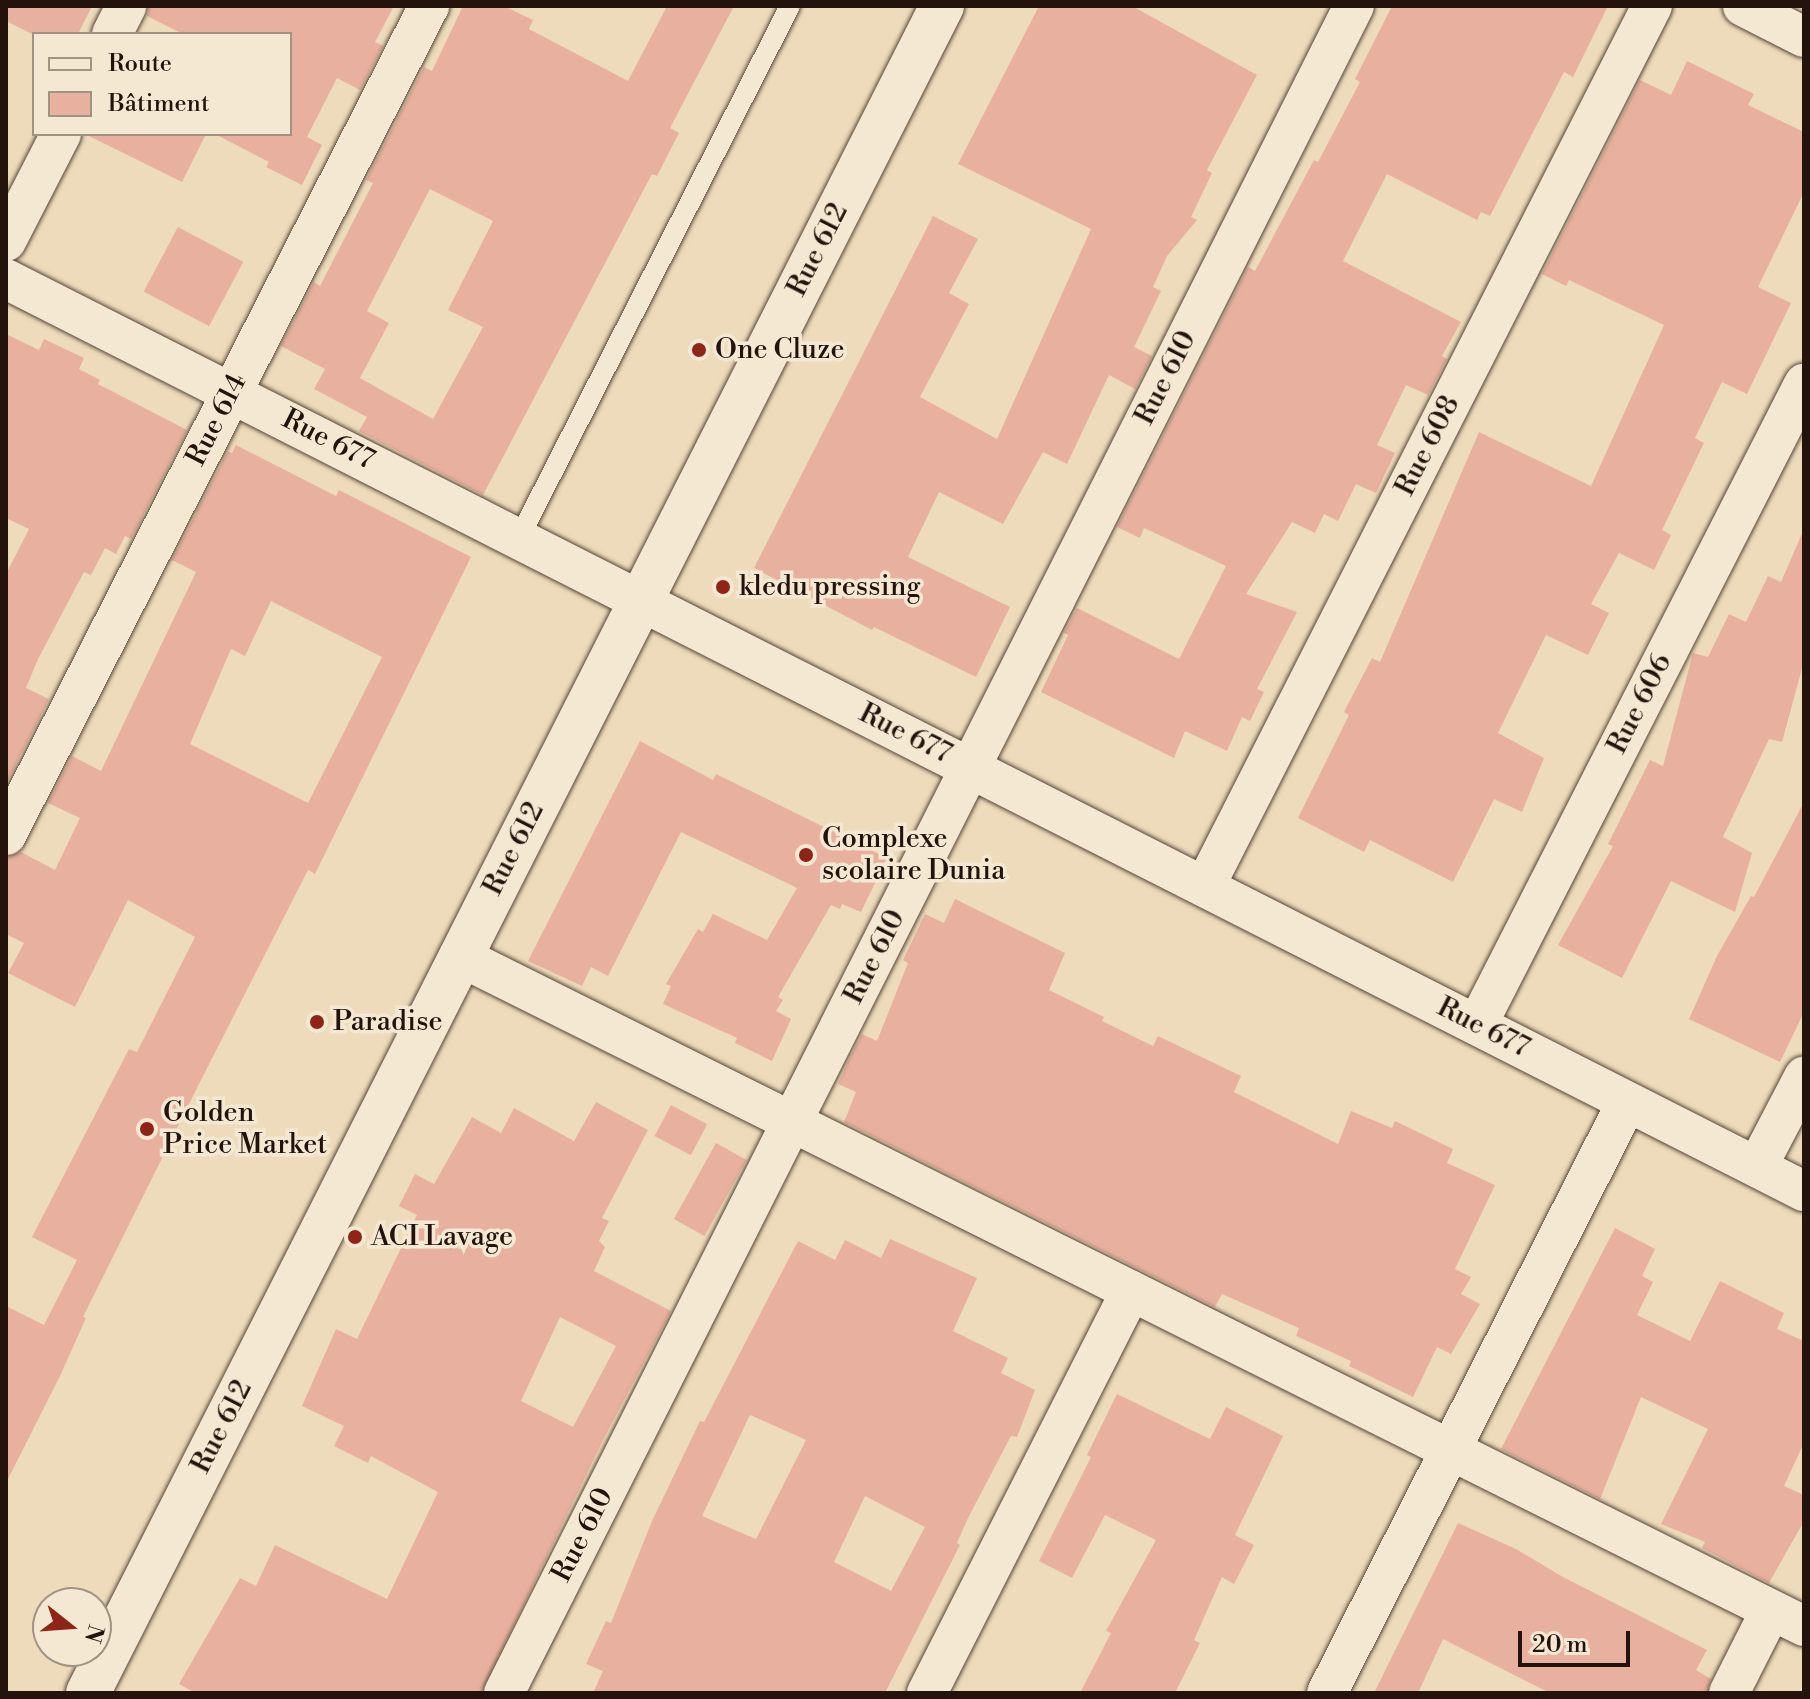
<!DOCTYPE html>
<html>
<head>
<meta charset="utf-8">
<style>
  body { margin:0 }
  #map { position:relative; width:1810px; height:1699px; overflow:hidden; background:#eedbbb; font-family:"Libre Bodoni",serif }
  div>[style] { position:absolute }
  .building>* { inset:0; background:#e8b19f; transform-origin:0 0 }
  .roads { filter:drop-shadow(0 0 2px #564538) drop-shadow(0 0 2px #564538) }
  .service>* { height:20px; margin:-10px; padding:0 10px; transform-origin:10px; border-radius:10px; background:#f4e8d3 }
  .minor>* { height:40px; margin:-20px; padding:0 20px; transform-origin:20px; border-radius:20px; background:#f4e8d3 }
  .tertiary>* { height:44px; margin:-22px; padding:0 22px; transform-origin:22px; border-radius:22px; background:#f4e8d3 }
  .dots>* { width:22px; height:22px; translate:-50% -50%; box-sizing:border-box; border:4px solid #f4e8d3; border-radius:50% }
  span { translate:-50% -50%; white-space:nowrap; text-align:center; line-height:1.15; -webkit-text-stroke:7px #f4e8d3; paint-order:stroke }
  .street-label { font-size:28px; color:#24130c }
  .poi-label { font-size:28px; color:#24130c }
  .left { translate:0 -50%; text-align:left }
  .frame { position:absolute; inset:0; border:8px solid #24130c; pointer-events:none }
  .legend { position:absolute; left:32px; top:32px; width:260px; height:104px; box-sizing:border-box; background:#f4e8d3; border:2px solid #a19383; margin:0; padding:10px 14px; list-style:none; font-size:24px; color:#24130c }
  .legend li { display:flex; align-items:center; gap:16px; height:40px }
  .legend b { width:40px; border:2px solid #a19383 }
  .north { position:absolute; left:32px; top:1587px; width:80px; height:80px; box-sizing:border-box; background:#f4e8d3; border:2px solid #a19383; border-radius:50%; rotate:107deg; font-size:22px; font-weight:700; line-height:32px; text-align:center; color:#24130c }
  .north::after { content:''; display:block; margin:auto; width:28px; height:36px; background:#8f2418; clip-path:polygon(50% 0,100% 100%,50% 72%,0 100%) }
  .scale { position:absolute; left:1518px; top:1631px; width:112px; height:36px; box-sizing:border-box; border:4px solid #24130c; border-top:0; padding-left:10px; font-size:24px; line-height:28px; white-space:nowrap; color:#24130c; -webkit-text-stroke:6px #f4e8d3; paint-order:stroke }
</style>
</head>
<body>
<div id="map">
  <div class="building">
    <div style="clip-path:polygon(6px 6px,92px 6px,78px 34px,32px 34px,6px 21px)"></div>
    <div style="clip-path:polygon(149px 6px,394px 6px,375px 42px,383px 46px,360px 90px,337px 78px,307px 137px,322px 145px,302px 185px,266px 167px,269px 162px,215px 134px,290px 134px,290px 34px,183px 34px,147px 16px)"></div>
    <div style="clip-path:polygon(evenodd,463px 6px,504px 6px,533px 20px,529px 29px,628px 81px,667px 6px,734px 6px,670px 128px,679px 133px,657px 176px,652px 174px,483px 495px,359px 431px,367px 417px,314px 389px,325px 369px,281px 346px,314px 282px,320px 286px,373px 183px,366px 180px,424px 67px,432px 71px,463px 6px,430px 189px,493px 221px,448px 310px,483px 327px,433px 419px,360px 378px,389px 323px,367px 311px,430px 189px)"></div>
    <div style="clip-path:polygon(1039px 6px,1132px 6px,1257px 75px,1207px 170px,1212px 173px,1191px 217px,1197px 220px,1167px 256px,1153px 287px,1161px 291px,1134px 347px,1152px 356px,1135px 389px,1109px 375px,1067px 464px,1043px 452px,1003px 524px,939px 492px,908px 557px,1010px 607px,976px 677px,874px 627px,872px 630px,754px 568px,933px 216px,978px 239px,949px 293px,969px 304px,920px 397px,997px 439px,1091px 229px,958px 164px)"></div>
    <div style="clip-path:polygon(1392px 6px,1608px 6px,1573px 77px,1564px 72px,1490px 216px,1481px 212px,1477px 220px,1387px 174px,1343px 261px,1461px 322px,1442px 356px,1447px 359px,1428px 395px,1406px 385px,1377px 445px,1395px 453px,1376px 493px,1356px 484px,1338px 521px,1324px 514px,1315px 533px,1292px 522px,1246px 594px,1297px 612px,1257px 689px,1264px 692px,1250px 721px,1242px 717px,1227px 751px,1185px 731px,1174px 758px,1041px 692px,1068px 635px,1064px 633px,1077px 608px,1179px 659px,1226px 566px,1144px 528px,1140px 538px,1117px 527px,1248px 267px,1255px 271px,1314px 160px,1318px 162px,1360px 82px,1355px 79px)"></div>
    <div style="clip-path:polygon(1687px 61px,1754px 94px,1748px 105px,1804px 132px,1804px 192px,1758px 287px,1791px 303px,1747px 394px,1722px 382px,1695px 438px,1704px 443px,1662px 530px,1671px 535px,1654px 570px,1619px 553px,1591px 604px,1609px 613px,1588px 655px,1546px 635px,1498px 733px,1544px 758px,1522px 812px,1494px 799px,1453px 882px,1370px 840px,1364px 852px,1298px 818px,1349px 715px,1344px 712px,1372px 658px,1380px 662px,1479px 432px,1591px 486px,1664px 325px,1569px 280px,1566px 286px,1542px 274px,1640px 80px,1671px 95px)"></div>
    <div style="clip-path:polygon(85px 134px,206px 134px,182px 182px)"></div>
    <div style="left:178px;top:227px;width:74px;height:73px;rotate:28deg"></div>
    <div style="clip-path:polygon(6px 334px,39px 350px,44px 339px,84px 358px,79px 369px,100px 380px,98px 384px,187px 430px,131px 539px,125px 536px,116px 554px,105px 548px,91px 575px,84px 572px,38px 659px,26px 688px,49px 699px,6px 784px,6px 574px,29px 529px,6px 518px)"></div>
    <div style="clip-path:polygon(evenodd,236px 445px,336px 496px,339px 490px,471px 557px,315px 874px,308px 870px,199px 1084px,83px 1317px,86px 1318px,60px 1376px,6px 1483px,6px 1306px,44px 1325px,77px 1260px,32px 1237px,129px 1049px,137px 1052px,195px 937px,128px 900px,75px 1007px,8px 973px,24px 943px,6px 934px,6px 858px,21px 852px,55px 870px,80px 818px,48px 803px,72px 756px,101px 771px,196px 572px,172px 560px,228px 451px,232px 453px,236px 445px,271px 601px,382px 657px,308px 803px,190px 744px,231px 649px,245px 656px,271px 601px)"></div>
    <div style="clip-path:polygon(1804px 529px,1804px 661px,1782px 742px,1769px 739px,1723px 837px,1752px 853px,1735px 912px,1671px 881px,1622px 978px,1558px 945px,1613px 846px,1608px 844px,1650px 760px,1663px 766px,1693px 653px,1708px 657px,1729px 614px,1746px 622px,1768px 576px,1781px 582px)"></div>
    <div style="clip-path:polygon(640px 741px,713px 780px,716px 774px,887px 858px,861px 912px,842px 904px,840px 909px,831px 905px,778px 997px,783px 1000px,776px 1011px,791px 1019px,772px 1061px,735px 1043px,737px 1038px,663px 1004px,671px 986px,666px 984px,698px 929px,703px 932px,713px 914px,767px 940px,797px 888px,681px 832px,608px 976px,591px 967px,582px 986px,528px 961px)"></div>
    <div style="clip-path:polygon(1804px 802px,1804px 1012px,1780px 1062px,1689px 1019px,1717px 956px,1751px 896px,1754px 897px)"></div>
    <div style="clip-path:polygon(955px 899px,1065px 953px,1049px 990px,1104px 1017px,1102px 1021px,1153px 1046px,1158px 1036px,1241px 1076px,1234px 1092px,1338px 1144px,1351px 1111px,1392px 1128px,1395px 1121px,1453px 1149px,1447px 1163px,1495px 1185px,1455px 1269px,1471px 1277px,1461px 1294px,1480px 1304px,1451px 1354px,1437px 1347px,1413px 1397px,1349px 1366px,1351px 1361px,1296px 1336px,1299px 1328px,1222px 1294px,1215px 1307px,844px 1122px,856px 1092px,838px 1084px,851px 1055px,862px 1034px,877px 1041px,908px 963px,903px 960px,925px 914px,944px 923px)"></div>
    <div style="clip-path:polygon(evenodd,596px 1102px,648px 1130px,602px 1218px,609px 1221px,599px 1241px,605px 1247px,594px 1271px,671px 1311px,602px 1442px,481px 1693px,195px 1693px,179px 1684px,240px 1578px,256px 1586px,275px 1545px,387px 1599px,438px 1492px,371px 1456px,368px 1463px,334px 1446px,344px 1426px,302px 1406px,336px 1329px,357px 1339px,417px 1215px,399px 1206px,415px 1174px,434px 1184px,472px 1117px,501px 1133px,514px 1108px,574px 1141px,596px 1102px,560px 1317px,616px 1346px,573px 1427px,521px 1401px,560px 1317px)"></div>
    <div style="left:671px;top:1105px;width:41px;height:35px;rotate:28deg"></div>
    <div style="left:716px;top:1143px;width:35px;height:87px;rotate:29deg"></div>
    <div style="clip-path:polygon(1615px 1228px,1655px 1249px,1642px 1276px,1653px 1282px,1637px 1315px,1690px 1341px,1720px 1281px,1784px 1313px,1777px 1329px,1804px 1341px,1804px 1443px,1784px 1486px,1804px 1495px,1804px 1521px,1769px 1583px,1702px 1548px,1705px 1542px,1661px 1524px,1708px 1429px,1641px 1397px,1600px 1499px,1501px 1449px)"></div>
    <div style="clip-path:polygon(evenodd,890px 1239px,977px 1278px,953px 1331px,1008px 1358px,1001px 1373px,1035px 1390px,1017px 1437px,1011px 1436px,968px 1518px,957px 1543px,960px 1545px,885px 1693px,593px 1693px,603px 1671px,586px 1664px,606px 1621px,611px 1623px,652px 1521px,700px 1421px,704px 1422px,798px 1241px,835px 1260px,845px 1240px,881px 1258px,890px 1239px,750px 1415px,806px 1440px,756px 1539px,702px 1516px,750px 1415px,890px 1239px,865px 1496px,925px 1527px,891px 1591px,834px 1562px,865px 1496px)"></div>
    <div style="clip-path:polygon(1117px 1394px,1210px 1439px,1226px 1407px,1283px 1436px,1235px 1535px,1254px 1545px,1234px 1584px,1222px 1577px,1194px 1640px,1200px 1643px,1175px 1693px,1080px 1693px,1111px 1633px,1106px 1631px,1156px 1540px,1105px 1515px,1072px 1578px,1039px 1561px,1091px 1457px,1087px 1455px)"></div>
    <div style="clip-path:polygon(1458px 1523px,1516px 1549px,1563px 1577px,1707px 1650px,1696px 1670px,1711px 1679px,1706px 1693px,1550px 1693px,1443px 1639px,1418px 1693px,1374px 1693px)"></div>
  </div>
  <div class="roads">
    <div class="service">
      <div style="left:519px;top:538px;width:597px;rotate:-63.01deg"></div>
    </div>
    <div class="minor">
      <div style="left:1743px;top:6px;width:68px;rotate:26.9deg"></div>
      <div style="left:112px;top:34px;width:31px;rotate:-63deg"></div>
      <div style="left:6px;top:241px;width:120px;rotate:-62.8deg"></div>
      <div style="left:6px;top:279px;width:2016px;rotate:26.9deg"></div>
      <div style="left:6px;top:835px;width:931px;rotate:-62.97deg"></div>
      <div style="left:1205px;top:886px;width:987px;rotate:-63.07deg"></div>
      <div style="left:459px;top:956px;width:1503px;rotate:26.48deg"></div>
      <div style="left:1477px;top:1025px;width:720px;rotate:-62.97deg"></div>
      <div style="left:1757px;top:1167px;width:102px;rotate:-62.4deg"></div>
      <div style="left:504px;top:1693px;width:1889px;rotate:-63.26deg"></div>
      <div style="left:927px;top:1693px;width:451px;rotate:-63.1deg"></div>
      <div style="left:1327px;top:1693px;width:663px;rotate:-63.09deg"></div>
      <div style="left:1729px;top:1693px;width:93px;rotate:-63.2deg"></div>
    </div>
    <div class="tertiary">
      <div style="left:88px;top:1693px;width:1891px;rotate:-63.15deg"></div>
    </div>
  </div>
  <div class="dots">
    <div style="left:699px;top:350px;background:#8f2418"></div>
    <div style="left:723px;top:587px;background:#8f2418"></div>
    <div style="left:806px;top:855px;background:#8f2418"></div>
    <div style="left:317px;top:1022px;background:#8f2418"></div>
    <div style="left:147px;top:1129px;background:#8f2418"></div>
    <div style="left:355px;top:1237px;background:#8f2418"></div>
  </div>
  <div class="street-label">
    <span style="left:818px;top:250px;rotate:-63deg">Rue 612</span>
    <span style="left:1166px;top:378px;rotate:-63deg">Rue 610</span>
    <span style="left:217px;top:420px;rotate:-63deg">Rue 614</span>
    <span style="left:328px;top:440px;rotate:27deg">Rue 677</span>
    <span style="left:1428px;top:446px;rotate:-63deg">Rue 608</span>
    <span style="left:1640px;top:704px;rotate:-63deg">Rue 606</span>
    <span style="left:905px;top:734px;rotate:27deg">Rue 677</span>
    <span style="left:514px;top:849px;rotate:-63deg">Rue 612</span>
    <span style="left:875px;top:957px;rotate:-63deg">Rue 610</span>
    <span style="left:1483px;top:1028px;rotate:27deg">Rue 677</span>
    <span style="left:222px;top:1427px;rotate:-63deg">Rue 612</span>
    <span style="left:583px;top:1535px;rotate:-63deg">Rue 610</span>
  </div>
  <div class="poi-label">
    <span class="left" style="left:715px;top:350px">One Cluze</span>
    <span class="left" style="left:739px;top:587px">kledu pressing</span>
    <span class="left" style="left:822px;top:855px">Complexe<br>scolaire Dunia</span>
    <span class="left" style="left:333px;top:1022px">Paradise</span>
    <span class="left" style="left:163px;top:1129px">Golden<br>Price Market</span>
    <span class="left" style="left:371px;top:1237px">ACI Lavage</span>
  </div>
  <div class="frame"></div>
  <ul class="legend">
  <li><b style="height:10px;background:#f4e8d3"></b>Route</li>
  <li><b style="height:22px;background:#e8b19f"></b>Bâtiment</li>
  </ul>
  <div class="north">N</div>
  <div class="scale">20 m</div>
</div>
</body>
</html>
